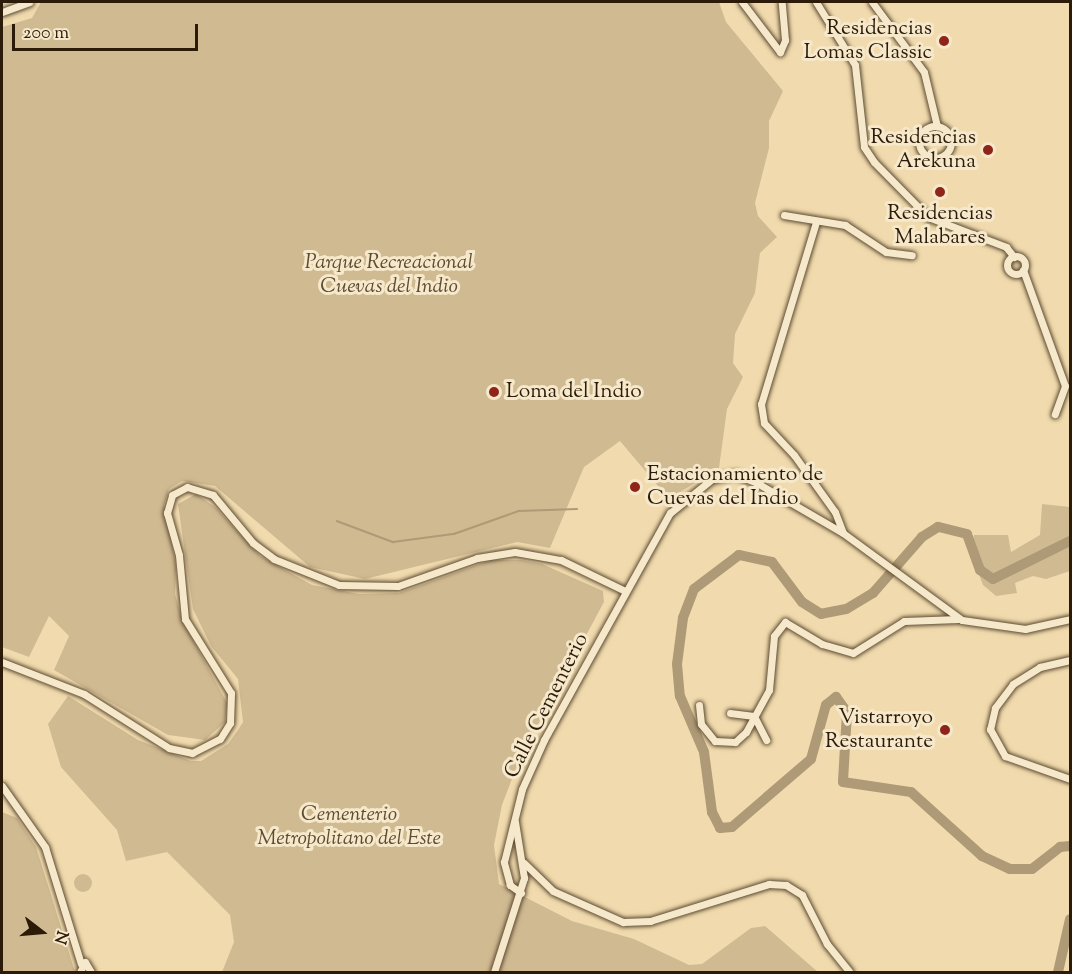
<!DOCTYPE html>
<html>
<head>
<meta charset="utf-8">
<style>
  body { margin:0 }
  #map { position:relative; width:1072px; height:974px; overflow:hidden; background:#f1dbae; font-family:"Sorts Mill Goudy",serif }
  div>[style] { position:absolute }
  .green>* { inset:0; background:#d0ba92 }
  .round { border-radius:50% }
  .stream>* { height:1.5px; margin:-0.75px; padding:0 0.75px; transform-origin:0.75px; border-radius:0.75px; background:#ae9a76 }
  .river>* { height:10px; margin:-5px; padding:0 5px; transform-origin:5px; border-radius:5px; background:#ae9a76 }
  .roads { filter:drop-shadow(0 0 2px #5d4b32) drop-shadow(0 0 2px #5d4b32) }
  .minor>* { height:7px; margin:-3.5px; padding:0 3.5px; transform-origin:3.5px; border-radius:3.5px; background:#f6e8ca }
  .minor>.ring { margin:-3.5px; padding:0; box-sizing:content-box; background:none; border:7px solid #f6e8ca; border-radius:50% }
  .dots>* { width:16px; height:16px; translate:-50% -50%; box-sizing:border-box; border:3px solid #f6e8ca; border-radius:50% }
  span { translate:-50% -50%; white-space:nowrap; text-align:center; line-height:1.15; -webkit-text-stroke:6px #f6e8ca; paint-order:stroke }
  .poi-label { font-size:21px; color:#2c1b09 }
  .right { translate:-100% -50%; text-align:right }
  .left { translate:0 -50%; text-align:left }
  .park-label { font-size:21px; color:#5d4b32; font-style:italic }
  .street-label { font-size:21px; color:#2c1b09 }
  .frame { position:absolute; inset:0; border:3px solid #2c1b09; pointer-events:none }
  .north { position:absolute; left:12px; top:902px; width:60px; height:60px; -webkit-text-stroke:4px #f6e8ca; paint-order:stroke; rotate:106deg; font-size:16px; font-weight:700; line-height:24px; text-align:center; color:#2c1b09 }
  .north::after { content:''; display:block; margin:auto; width:21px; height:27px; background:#2c1b09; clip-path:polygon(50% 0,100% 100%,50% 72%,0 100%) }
  .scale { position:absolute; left:12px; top:24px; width:186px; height:27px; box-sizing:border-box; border:3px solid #2c1b09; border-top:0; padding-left:8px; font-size:18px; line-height:21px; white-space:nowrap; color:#2c1b09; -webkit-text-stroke:4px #f6e8ca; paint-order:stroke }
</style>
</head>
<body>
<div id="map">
  <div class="green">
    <div style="clip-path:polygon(41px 2px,719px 2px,726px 22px,783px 91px,769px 121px,769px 148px,755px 203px,758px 216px,777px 237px,760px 253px,755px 293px,735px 334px,733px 363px,743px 377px,727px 409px,719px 468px,669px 499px,620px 441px,584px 467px,550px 548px,517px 542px,365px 579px,310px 567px,215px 486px,182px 481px,169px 489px,164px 505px,176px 565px,175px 594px,183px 622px,227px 703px,225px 722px,205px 740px,168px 735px,54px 670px,69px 636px,49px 616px,29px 657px,2px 647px,2px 27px,32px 18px)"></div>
    <div style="clip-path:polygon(196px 494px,215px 507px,260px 556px,312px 585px,359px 594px,399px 593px,491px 560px,521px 560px,542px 564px,603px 591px,604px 602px,520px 758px,502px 805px,494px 845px,499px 884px,572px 921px,634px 939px,689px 965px,702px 964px,751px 928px,765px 926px,818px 972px,222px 972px,234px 942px,230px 915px,167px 852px,126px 861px,117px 830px,61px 767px,48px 724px,68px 696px,138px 740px,191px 761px,201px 761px,228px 744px,238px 730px,243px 722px,238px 679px,211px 646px,193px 609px,178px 504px)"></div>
    <div style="clip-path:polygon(1042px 504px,1070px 507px,1070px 571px,1046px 579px,1033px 576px,1015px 583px,1017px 593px,996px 596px,983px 585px,971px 553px,974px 535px,1008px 535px,1011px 552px,1040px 535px)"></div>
    <div style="clip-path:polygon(2px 812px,17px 818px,36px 847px,75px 972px,2px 972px)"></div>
    <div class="round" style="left:74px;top:874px;width:18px;height:18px"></div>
  </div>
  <div class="stream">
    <div style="left:337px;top:521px;width:60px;rotate:20.6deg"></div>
    <div style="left:393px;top:542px;width:62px;rotate:-7.5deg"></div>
    <div style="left:454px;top:534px;width:69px;rotate:-19.5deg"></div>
    <div style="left:519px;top:511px;width:58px;rotate:-2deg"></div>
  </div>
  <div class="river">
    <div style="left:1070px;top:541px;width:86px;rotate:153.7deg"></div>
    <div style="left:993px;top:579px;width:16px;rotate:-145deg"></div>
    <div style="left:980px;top:570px;width:38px;rotate:-110deg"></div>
    <div style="left:967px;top:534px;width:30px;rotate:-166deg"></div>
    <div style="left:938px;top:527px;width:19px;rotate:148deg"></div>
    <div style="left:922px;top:537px;width:74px;rotate:131.2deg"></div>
    <div style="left:873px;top:593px;width:31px;rotate:149deg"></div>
    <div style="left:846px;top:609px;width:25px;rotate:169deg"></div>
    <div style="left:821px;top:614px;width:22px;rotate:-148deg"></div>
    <div style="left:802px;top:602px;width:50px;rotate:-126.9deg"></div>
    <div style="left:772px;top:562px;width:34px;rotate:-168deg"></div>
    <div style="left:739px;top:555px;width:56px;rotate:142.9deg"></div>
    <div style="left:694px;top:589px;width:31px;rotate:111deg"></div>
    <div style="left:683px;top:618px;width:46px;rotate:97.4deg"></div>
    <div style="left:677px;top:664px;width:32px;rotate:85deg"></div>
    <div style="left:680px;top:696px;width:61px;rotate:66.8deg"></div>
    <div style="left:704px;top:752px;width:61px;rotate:82.4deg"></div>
    <div style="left:712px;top:812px;width:18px;rotate:63deg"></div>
    <div style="left:720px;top:828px;width:12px;rotate:-5deg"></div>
    <div style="left:732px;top:827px;width:104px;rotate:-40.7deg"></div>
    <div style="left:811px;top:759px;width:56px;rotate:-74.5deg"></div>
    <div style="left:826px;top:705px;width:13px;rotate:-39deg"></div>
    <div style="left:836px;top:697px;width:19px;rotate:54deg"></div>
    <div style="left:847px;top:712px;width:70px;rotate:93.3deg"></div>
    <div style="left:843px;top:782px;width:69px;rotate:8.4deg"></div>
    <div style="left:911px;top:792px;width:96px;rotate:42deg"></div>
    <div style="left:982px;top:856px;width:31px;rotate:25deg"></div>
    <div style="left:1010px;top:869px;width:22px"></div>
    <div style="left:1032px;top:869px;width:36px;rotate:-38deg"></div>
    <div style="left:1060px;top:847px;width:10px;rotate:-6deg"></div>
    <div style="left:1058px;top:972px;width:54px;rotate:-77.2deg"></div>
  </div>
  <div class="roads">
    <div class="minor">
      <div style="left:742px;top:2px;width:63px;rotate:52.8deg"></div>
      <div style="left:780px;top:52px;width:13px;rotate:-67deg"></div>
      <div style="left:785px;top:40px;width:38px;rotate:-95deg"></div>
      <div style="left:816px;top:2px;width:74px;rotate:58.2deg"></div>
      <div style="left:855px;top:65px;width:82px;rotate:83.7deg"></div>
      <div style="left:864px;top:147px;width:18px;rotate:56deg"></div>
      <div style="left:874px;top:162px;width:77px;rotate:45.5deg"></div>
      <div style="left:928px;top:217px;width:84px;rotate:21deg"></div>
      <div style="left:1006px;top:247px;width:13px;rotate:51deg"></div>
      <div style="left:872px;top:2px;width:87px;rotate:53.4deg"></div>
      <div style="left:924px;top:72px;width:56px;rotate:76.5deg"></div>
      <div style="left:2px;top:12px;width:29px;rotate:-20deg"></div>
      <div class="ring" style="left:919px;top:126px;width:25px;height:25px"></div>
      <div style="left:784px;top:215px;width:62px;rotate:9.3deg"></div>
      <div style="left:845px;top:225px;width:49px;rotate:33.4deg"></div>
      <div style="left:886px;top:252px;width:26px;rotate:7deg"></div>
      <div style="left:816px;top:222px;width:190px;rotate:106.8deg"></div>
      <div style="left:761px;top:404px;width:19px;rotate:81deg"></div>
      <div style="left:764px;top:423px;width:44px;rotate:46.8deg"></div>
      <div style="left:794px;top:455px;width:70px;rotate:54.3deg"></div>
      <div style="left:835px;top:512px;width:22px;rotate:69deg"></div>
      <div class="ring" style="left:1007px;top:256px;width:11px;height:11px"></div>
      <div style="left:1023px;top:270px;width:123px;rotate:70.1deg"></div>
      <div style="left:1065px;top:386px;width:30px;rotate:110deg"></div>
      <div style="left:1070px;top:660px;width:31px;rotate:167deg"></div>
      <div style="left:1040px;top:667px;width:32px;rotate:148deg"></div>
      <div style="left:1013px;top:684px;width:30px;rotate:127deg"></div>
      <div style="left:995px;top:708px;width:22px;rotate:103deg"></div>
      <div style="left:990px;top:729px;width:31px;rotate:61deg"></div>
      <div style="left:1005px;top:756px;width:69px;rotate:19.5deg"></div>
      <div style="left:2px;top:662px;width:88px;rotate:21.3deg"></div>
      <div style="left:84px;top:694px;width:101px;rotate:32.4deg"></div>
      <div style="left:169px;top:748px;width:24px;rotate:12deg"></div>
      <div style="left:192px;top:753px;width:31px;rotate:-27deg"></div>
      <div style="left:220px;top:739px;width:19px;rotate:-58deg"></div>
      <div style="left:230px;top:723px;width:30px;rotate:-88deg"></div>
      <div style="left:231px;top:693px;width:87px;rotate:-121.9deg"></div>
      <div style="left:185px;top:619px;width:64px;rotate:-95.4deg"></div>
      <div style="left:179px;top:555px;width:44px;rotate:-105.9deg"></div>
      <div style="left:167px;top:513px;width:19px;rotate:-74deg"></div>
      <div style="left:172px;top:495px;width:17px;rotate:-28deg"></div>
      <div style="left:187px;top:487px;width:27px;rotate:17deg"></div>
      <div style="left:213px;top:495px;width:62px;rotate:50.2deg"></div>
      <div style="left:253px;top:543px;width:26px;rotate:37deg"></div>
      <div style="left:274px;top:559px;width:70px;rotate:21.8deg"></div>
      <div style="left:339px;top:585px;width:59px;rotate:1deg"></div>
      <div style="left:398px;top:586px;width:84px;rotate:-19.5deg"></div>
      <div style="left:477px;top:558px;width:38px;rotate:-9deg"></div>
      <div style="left:515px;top:552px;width:47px;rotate:9.9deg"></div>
      <div style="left:561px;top:560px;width:71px;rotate:25.8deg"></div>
      <div style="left:699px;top:705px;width:19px;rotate:84deg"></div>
      <div style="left:701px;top:724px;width:22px;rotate:51deg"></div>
      <div style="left:715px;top:741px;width:20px;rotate:3deg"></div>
      <div style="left:735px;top:742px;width:15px;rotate:-42deg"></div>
      <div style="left:746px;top:732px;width:48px;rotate:-61.3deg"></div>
      <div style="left:769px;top:690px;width:54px;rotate:-84.7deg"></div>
      <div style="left:774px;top:636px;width:18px;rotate:-52deg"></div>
      <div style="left:785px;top:622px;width:43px;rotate:30.7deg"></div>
      <div style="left:822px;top:644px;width:32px;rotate:16deg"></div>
      <div style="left:853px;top:653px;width:60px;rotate:-32.1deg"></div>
      <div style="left:904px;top:621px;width:54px;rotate:-2.1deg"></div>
      <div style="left:730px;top:713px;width:24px;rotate:7deg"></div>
      <div style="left:754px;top:716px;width:27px;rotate:63deg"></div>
      <div style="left:2px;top:786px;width:75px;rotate:54.8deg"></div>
      <div style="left:45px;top:847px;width:122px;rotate:72.9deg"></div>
      <div style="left:524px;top:863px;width:40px;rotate:44deg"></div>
      <div style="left:553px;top:891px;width:77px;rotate:23.9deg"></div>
      <div style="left:623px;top:922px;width:27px;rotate:-2deg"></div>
      <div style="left:650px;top:921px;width:125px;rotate:-17.3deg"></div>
      <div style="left:769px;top:884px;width:17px;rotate:3deg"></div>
      <div style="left:786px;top:885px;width:19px;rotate:32deg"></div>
      <div style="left:802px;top:895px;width:55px;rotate:63deg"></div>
      <div style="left:827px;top:944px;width:36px;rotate:51deg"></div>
      <div style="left:521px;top:893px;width:14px;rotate:-144deg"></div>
      <div style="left:510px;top:885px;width:24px;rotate:-105deg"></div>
      <div style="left:504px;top:862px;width:75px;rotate:-76.1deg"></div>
      <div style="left:522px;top:789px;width:54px;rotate:-65.8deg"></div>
      <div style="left:544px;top:740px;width:260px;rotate:-61deg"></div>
      <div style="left:670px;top:513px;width:54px;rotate:-39deg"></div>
      <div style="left:712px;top:479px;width:24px;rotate:-12deg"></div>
      <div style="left:735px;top:474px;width:24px;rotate:22deg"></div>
      <div style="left:757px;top:483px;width:99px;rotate:30.2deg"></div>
      <div style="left:843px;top:533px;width:147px;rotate:36.2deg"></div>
      <div style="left:962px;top:620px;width:64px;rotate:8.1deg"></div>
      <div style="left:1025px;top:629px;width:46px;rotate:-12.5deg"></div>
      <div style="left:80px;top:972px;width:11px;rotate:-63deg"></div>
      <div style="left:85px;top:962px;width:12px;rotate:59deg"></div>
      <div style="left:494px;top:972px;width:99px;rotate:-72.3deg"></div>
      <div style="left:524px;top:878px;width:57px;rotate:-99.1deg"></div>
    </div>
  </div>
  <div class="dots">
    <div style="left:944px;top:41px;background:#8f2418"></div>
    <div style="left:988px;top:150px;background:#8f2418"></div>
    <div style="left:940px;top:192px;background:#8f2418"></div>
    <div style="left:494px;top:392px;background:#8f2418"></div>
    <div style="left:635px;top:487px;background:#8f2418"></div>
    <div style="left:945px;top:730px;background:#8f2418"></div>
  </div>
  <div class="poi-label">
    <span class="right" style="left:932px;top:41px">Residencias<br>Lomas Classic</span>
    <span class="right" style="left:976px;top:150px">Residencias<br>Arekuna</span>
    <span style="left:940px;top:226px">Residencias<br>Malabares</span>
    <span class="left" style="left:506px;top:392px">Loma del Indio</span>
    <span class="left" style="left:647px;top:487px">Estacionamiento de<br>Cuevas del Indio</span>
    <span class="right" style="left:933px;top:730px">Vistarroyo<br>Restaurante</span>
  </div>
  <div class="park-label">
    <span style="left:389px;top:275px">Parque Recreacional<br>Cuevas del Indio</span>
    <span style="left:349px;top:827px">Cementerio<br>Metropolitano del Este</span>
  </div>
  <div class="street-label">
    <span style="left:547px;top:706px;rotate:-63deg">Calle Cementerio</span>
  </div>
  <div class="frame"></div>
  <div class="north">N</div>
  <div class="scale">200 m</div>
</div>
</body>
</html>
